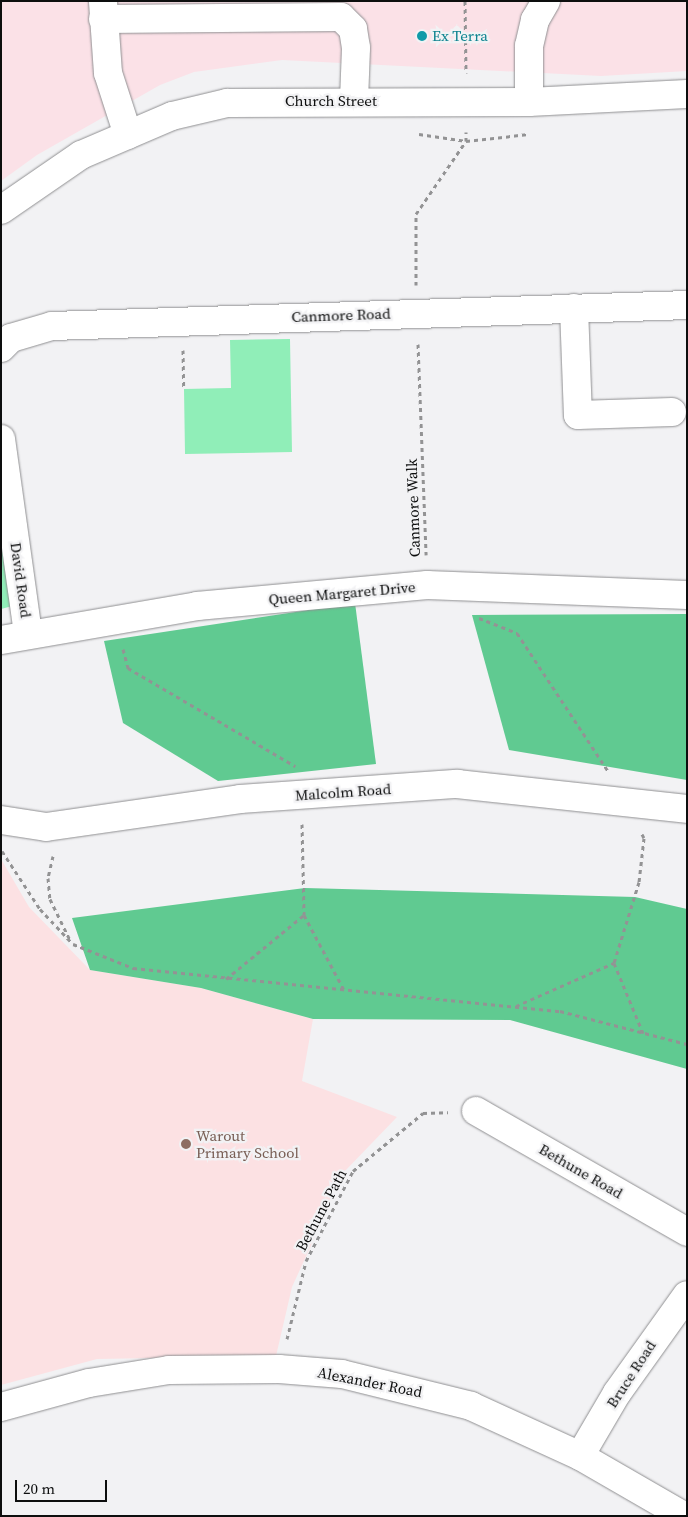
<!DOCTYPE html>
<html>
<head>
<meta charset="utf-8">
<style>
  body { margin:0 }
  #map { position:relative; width:688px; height:1517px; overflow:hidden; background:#f2f2f4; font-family:"Source Serif 4",serif }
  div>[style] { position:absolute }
  .commercial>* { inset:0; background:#fbe1e7 }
  .education>* { inset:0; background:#fce1e3 }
  .green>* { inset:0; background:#90eeb8 }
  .forest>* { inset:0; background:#60ca91 }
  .path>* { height:3px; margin-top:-1.5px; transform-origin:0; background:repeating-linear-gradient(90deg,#939394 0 4px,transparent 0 8px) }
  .roads { filter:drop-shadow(0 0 1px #8f8f91) drop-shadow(0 0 1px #8f8f91) }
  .minor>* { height:28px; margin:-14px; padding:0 14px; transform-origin:14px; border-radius:14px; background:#fff }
  .dots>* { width:14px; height:14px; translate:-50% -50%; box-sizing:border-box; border:2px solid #f2f2f4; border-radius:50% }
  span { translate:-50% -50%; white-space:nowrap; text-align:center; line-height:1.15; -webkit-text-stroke:4.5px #f2f2f4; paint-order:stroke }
  .culture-label { font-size:15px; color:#0d838f }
  .left { translate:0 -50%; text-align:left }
  .street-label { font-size:15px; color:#0d0e0e }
  .education-label { font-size:15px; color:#785e54 }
  .frame { position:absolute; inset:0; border:2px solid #0d0e0e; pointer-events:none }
  .scale { position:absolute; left:15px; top:1480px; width:92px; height:22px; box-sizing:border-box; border:2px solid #0d0e0e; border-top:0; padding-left:6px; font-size:15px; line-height:18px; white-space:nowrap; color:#0d0e0e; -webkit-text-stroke:4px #f2f2f4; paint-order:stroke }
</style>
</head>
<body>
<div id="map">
  <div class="commercial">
    <div style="clip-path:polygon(1px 1px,687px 1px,687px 71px,601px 76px,282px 60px,194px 72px,160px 85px,37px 155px,1px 181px)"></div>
  </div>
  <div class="education">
    <div style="clip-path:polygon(1px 859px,29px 907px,90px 970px,201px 988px,313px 1019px,302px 1081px,397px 1117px,345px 1171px,292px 1287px,276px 1356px,97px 1359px,1px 1385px)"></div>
  </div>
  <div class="green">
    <div style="clip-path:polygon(290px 339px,292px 452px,185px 454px,184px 389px,231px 388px,230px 340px)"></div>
    <div style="clip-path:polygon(1px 439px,24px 603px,1px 609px)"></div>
  </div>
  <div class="forest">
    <div style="clip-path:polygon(355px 603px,376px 764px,218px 781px,123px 723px,104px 641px)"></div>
    <div style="clip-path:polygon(687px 614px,687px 780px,509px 750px,472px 615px)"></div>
    <div style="clip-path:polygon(305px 888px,635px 897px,687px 909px,687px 1069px,510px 1020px,313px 1019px,201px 988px,90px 970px,72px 918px)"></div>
  </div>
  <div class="path">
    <div style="left:465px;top:1px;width:72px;rotate:89.2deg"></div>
    <div style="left:419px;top:134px;width:48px;rotate:8.5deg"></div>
    <div style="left:466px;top:141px;width:63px;rotate:-6.3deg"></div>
    <div style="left:416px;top:285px;width:71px;rotate:-90deg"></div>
    <div style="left:416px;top:214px;width:88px;rotate:-55.6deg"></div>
    <div style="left:466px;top:141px;width:9px;rotate:-90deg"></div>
    <div style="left:418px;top:344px;width:211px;rotate:87.8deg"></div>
    <div style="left:183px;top:350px;width:39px;rotate:89deg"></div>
    <div style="left:479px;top:618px;width:41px;rotate:21.5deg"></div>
    <div style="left:517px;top:633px;width:165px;rotate:56.6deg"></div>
    <div style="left:123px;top:649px;width:20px;rotate:75deg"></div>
    <div style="left:128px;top:668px;width:194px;rotate:30.4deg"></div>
    <div style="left:302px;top:824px;width:91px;rotate:88.7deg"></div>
    <div style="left:304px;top:915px;width:85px;rotate:61.9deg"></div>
    <div style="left:642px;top:834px;width:4px;rotate:63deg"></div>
    <div style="left:644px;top:838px;width:44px;rotate:96.5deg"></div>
    <div style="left:639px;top:882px;width:85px;rotate:107.2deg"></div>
    <div style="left:614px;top:963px;width:76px;rotate:67.5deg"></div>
    <div style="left:2px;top:851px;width:69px;rotate:56.8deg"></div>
    <div style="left:40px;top:909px;width:48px;rotate:46.7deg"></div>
    <div style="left:73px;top:944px;width:65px;rotate:21.8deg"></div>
    <div style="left:133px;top:968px;width:429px;rotate:5.8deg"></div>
    <div style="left:560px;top:1011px;width:131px;rotate:14.6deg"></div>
    <div style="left:53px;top:856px;width:23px;rotate:103deg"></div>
    <div style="left:48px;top:878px;width:21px;rotate:85deg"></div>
    <div style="left:50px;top:899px;width:46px;rotate:64deg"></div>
    <div style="left:226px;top:979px;width:101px;rotate:-39.4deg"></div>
    <div style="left:516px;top:1006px;width:107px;rotate:-23.7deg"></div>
    <div style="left:287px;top:1339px;width:80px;rotate:-76.3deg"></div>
    <div style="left:306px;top:1261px;width:102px;rotate:-62.4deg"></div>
    <div style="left:353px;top:1171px;width:91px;rotate:-39.6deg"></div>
    <div style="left:423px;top:1113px;width:25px;rotate:-2deg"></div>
  </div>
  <div class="roads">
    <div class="minor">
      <div style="left:103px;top:2px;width:71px;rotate:86deg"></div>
      <div style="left:108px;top:73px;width:65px;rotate:72.1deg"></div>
      <div style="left:103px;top:19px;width:238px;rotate:-0.5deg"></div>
      <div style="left:341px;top:17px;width:17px;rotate:45deg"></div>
      <div style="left:353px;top:29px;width:19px;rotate:81deg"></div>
      <div style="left:356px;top:48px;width:53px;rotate:92.2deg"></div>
      <div style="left:529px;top:102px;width:56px;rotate:-90deg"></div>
      <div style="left:529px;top:46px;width:27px;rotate:-77deg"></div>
      <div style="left:535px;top:20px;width:22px;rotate:-60deg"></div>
      <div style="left:1px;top:210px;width:97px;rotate:-34.5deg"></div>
      <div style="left:81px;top:155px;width:99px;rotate:-23.2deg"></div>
      <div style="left:172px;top:116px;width:57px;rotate:-13.3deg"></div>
      <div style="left:227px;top:103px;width:302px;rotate:-0.2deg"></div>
      <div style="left:529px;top:102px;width:158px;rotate:-2.9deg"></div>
      <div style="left:574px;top:308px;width:107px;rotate:87.9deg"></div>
      <div style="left:578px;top:415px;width:94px;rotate:-1.8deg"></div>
      <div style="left:1px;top:348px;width:14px;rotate:-45deg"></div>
      <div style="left:11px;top:338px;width:43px;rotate:-16.3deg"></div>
      <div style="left:52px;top:326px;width:635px;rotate:-1.89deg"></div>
      <div style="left:1px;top:439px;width:196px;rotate:82.1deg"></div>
      <div style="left:1px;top:640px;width:199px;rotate:-9.8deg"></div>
      <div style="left:197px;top:606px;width:231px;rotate:-5.2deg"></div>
      <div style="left:427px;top:585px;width:260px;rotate:2.2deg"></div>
      <div style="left:1px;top:820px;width:46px;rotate:8.8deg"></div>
      <div style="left:46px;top:827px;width:196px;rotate:-8.2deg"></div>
      <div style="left:240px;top:799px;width:218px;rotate:-4deg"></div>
      <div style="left:457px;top:784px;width:231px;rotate:6.2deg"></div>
      <div style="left:476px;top:1111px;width:243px;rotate:29.8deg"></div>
      <div style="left:1px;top:1407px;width:91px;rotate:-15.3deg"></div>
      <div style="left:89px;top:1383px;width:81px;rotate:-9.2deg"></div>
      <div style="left:169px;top:1370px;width:110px;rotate:-0.5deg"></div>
      <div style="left:279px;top:1369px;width:63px;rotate:4.5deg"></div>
      <div style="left:342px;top:1374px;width:133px;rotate:13.9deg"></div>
      <div style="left:471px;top:1406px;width:120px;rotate:24.6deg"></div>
      <div style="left:580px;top:1456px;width:120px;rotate:30deg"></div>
      <div style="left:580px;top:1456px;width:73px;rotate:-59.6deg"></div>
      <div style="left:617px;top:1393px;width:120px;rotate:-54.5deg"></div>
    </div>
  </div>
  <div class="dots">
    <div style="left:422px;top:36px;background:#0f9aa8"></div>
    <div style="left:186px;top:1144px;background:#8d6e63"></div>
  </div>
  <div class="culture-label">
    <span class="left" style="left:432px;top:36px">Ex Terra</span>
  </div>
  <div class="street-label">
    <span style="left:331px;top:101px">Church Street</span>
    <span style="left:341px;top:315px;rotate:-2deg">Canmore Road</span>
    <span style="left:413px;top:508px;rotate:-92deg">Canmore Walk</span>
    <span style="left:21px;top:580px;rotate:82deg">David Road</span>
    <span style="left:342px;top:593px;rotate:-5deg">Queen Margaret Drive</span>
    <span style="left:343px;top:792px;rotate:-4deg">Malcolm Road</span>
    <span style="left:581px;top:1171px;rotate:30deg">Bethune Road</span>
    <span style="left:321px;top:1210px;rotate:-62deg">Bethune Path</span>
    <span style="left:631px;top:1374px;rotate:-57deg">Bruce Road</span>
    <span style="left:370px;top:1382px;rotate:11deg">Alexander Road</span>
  </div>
  <div class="education-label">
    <span class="left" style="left:196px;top:1144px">Warout<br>Primary School</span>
  </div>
  <div class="frame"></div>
  <div class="scale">20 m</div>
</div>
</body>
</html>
